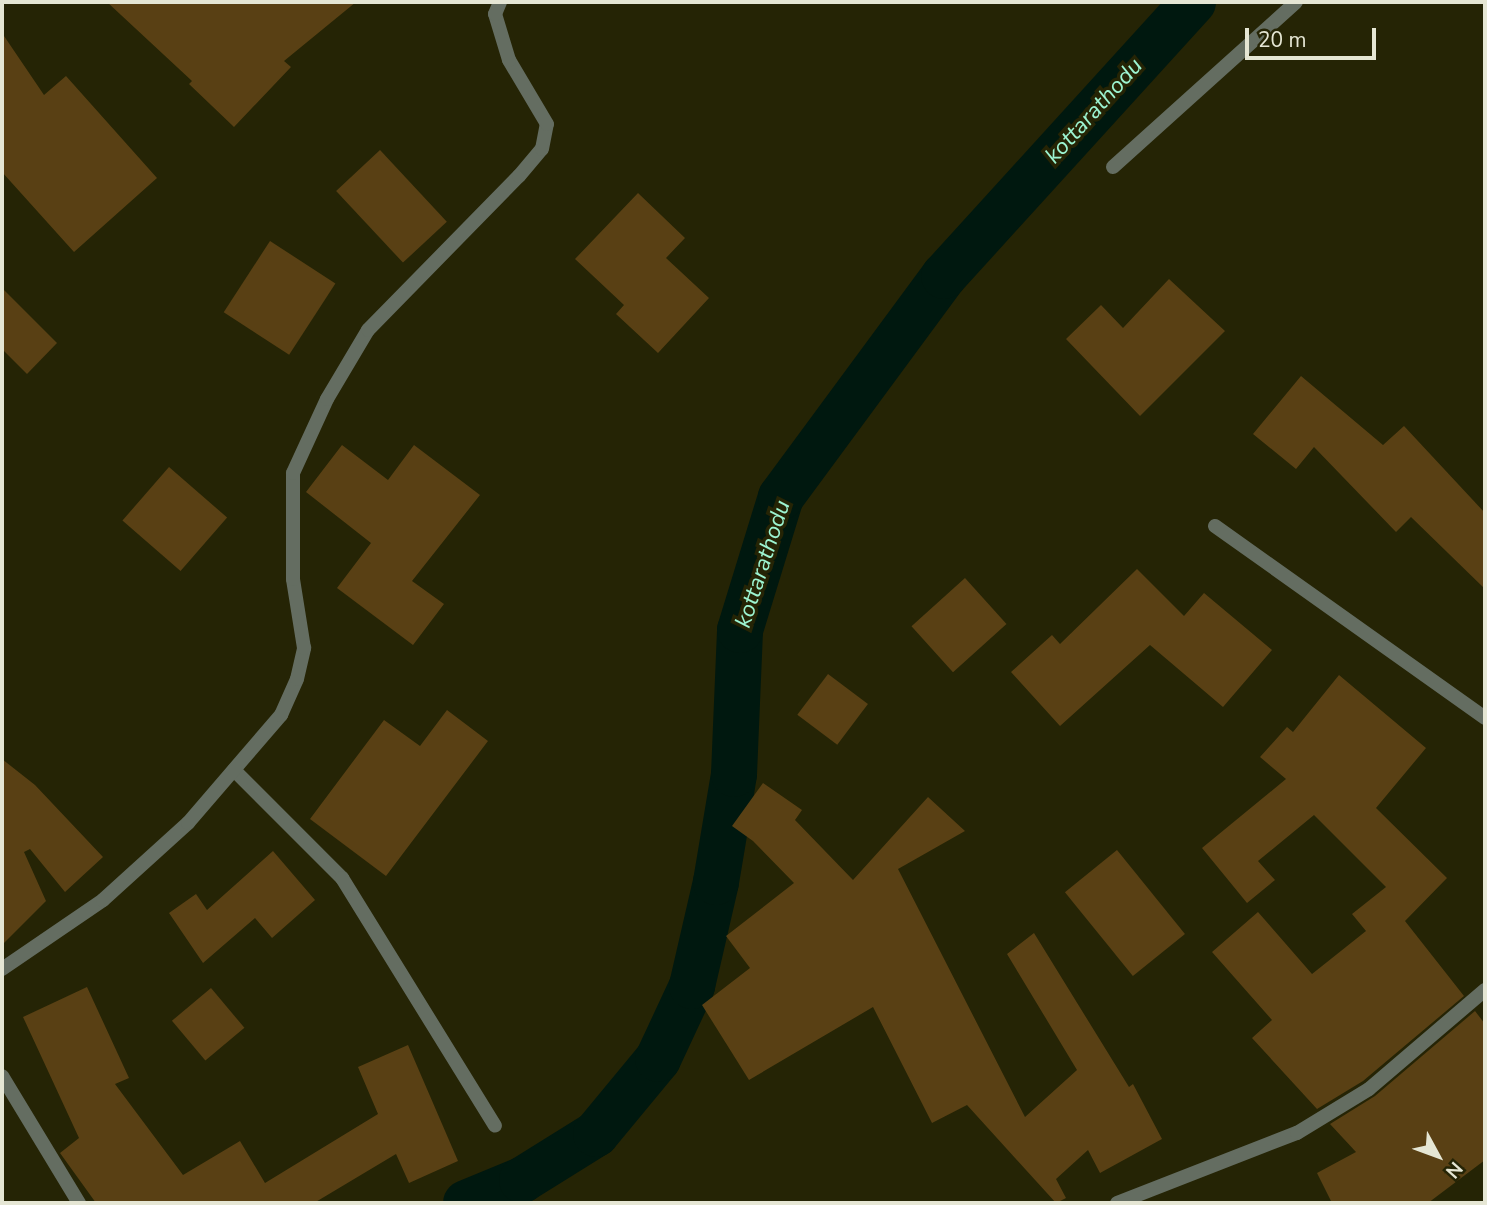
<!DOCTYPE html>
<html>
<head>
<meta charset="utf-8">
<style>
  body { margin:0 }
  #map { position:relative; width:1487px; height:1205px; overflow:hidden; background:#252405; font-family:"Nunito Sans",sans-serif }
  div>[style] { position:absolute }
  .canal>* { height:46px; margin:-23px; padding:0 23px; transform-origin:23px; border-radius:23px; background:#00180f }
  .building>* { inset:0; background:#594014; transform-origin:0 0 }
  .street>* { height:14px; margin:-7px; padding:0 7px; transform-origin:7px; border-radius:7px; background:#646d61 }
  span { translate:-50% -50%; white-space:nowrap; text-align:center; line-height:1.15; -webkit-text-stroke:7px #252405; paint-order:stroke }
  .water-label { font-size:23px; color:#9df5d2; font-style:italic }
  .frame { position:absolute; inset:0; border:4px solid #e5e6d4; pointer-events:none }
  .north { position:absolute; left:1403px; top:1121px; width:70px; height:70px; -webkit-text-stroke:5px #252405; paint-order:stroke; rotate:131deg; font-size:19px; font-weight:700; line-height:28px; text-align:center; color:#e5e6d4 }
  .north::after { content:''; display:block; margin:auto; width:24px; height:32px; background:#e5e6d4; clip-path:polygon(50% 0,100% 100%,50% 72%,0 100%) }
  .scale { position:absolute; left:1245px; top:28px; width:131px; height:32px; box-sizing:border-box; border:4px solid #e5e6d4; border-top:0; padding-left:9px; font-size:21px; line-height:24px; white-space:nowrap; color:#e5e6d4; -webkit-text-stroke:5px #252405; paint-order:stroke }
</style>
</head>
<body>
<div id="map">
  <div class="canal">
    <div style="left:466px;top:1203px;width:61px;rotate:-22.3deg"></div>
    <div style="left:522px;top:1180px;width:87px;rotate:-31.9deg"></div>
    <div style="left:596px;top:1134px;width:97px;rotate:-50.4deg"></div>
    <div style="left:658px;top:1059px;width:81px;rotate:-65deg"></div>
    <div style="left:692px;top:986px;width:107px;rotate:-77deg"></div>
    <div style="left:716px;top:882px;width:109px;rotate:-80.5deg"></div>
    <div style="left:734px;top:774px;width:144px;rotate:-87.6deg"></div>
    <div style="left:740px;top:630px;width:139px;rotate:-72.9deg"></div>
    <div style="left:781px;top:497px;width:275px;rotate:-53.6deg"></div>
    <div style="left:944px;top:276px;width:370px;rotate:-47.7deg"></div>
  </div>
  <div class="building">
    <div style="clip-path:polygon(107px 2px,356px 2px,284px 61px,291px 67px,234px 127px,189px 84px,192px 81px)"></div>
    <div style="clip-path:polygon(2px 33px,44px 95px,66px 76px,157px 178px,74px 252px,2px 172px)"></div>
    <div style="left:380px;top:150px;width:98px;height:60px;rotate:47deg"></div>
    <div style="clip-path:polygon(638px 193px,685px 238px,666px 258px,709px 298px,658px 353px,616px 314px,624px 305px,575px 259px)"></div>
    <div style="left:270px;top:241px;width:78px;height:85px;rotate:33deg"></div>
    <div style="clip-path:polygon(1169px 279px,1225px 331px,1140px 416px,1066px 339px,1101px 305px,1123px 328px)"></div>
    <div style="clip-path:polygon(2px 288px,57px 343px,27px 374px,2px 349px)"></div>
    <div style="clip-path:polygon(1301px 376px,1383px 445px,1404px 426px,1485px 513px,1485px 589px,1411px 517px,1396px 532px,1314px 447px,1296px 469px,1253px 434px)"></div>
    <div style="clip-path:polygon(342px 445px,388px 480px,414px 445px,480px 495px,412px 581px,444px 604px,413px 645px,337px 588px,371px 543px,306px 492px)"></div>
    <div style="left:169px;top:467px;width:77px;height:71px;rotate:41deg"></div>
    <div style="clip-path:polygon(1137px 569px,1184px 616px,1204px 593px,1272px 650px,1223px 707px,1150px 645px,1060px 726px,1011px 672px,1052px 635px,1060px 644px)"></div>
    <div style="left:965px;top:578px;width:62px;height:72px;rotate:48deg"></div>
    <div style="left:828px;top:674px;width:50px;height:51px;rotate:37deg"></div>
    <div style="clip-path:polygon(1339px 675px,1426px 748px,1376px 808px,1447px 878px,1405px 921px,1464px 996px,1363px 1081px,1317px 1109px,1252px 1038px,1272px 1020px,1212px 952px,1258px 912px,1312px 974px,1366px 931px,1352px 914px,1386px 887px,1314px 815px,1258px 861px,1275px 880px,1247px 903px,1202px 848px,1286px 779px,1260px 757px,1287px 727px,1293px 732px)"></div>
    <div style="clip-path:polygon(447px 710px,488px 741px,386px 876px,310px 819px,384px 720px,420px 746px)"></div>
    <div style="clip-path:polygon(2px 759px,35px 785px,103px 857px,65px 892px,30px 849px,24px 852px,46px 901px,2px 945px)"></div>
    <div style="clip-path:polygon(763px 783px,802px 810px,795px 820px,853px 880px,928px 797px,965px 831px,898px 869px,1025px 1117px,1077px 1070px,1007px 954px,1034px 933px,1129px 1087px,1133px 1084px,1162px 1139px,1100px 1173px,1088px 1150px,1056px 1179px,1066px 1198px,1056px 1203px,967px 1105px,932px 1123px,873px 1007px,749px 1080px,702px 1005px,750px 968px,726px 936px,794px 883px,753px 841px,732px 826px)"></div>
    <div style="left:1117px;top:850px;width:108px;height:67px;rotate:51deg"></div>
    <div style="clip-path:polygon(273px 851px,315px 900px,272px 938px,255px 918px,203px 963px,169px 913px,196px 894px,207px 910px)"></div>
    <div style="clip-path:polygon(87px 987px,129px 1078px,115px 1084px,183px 1175px,240px 1141px,265px 1183px,378px 1114px,358px 1067px,408px 1045px,458px 1161px,409px 1183px,396px 1154px,314px 1203px,96px 1203px,60px 1153px,79px 1138px,23px 1017px)"></div>
    <div style="left:211px;top:988px;width:52px;height:51px;rotate:50deg"></div>
    <div style="clip-path:polygon(1475px 1011px,1485px 1024px,1485px 1160px,1428px 1203px,1332px 1203px,1317px 1173px,1356px 1152px,1330px 1124px,1375px 1096px)"></div>
  </div>
  <div class="street">
    <div style="left:1113px;top:167px;width:246px;rotate:-42deg"></div>
    <div style="left:1215px;top:526px;width:331px;rotate:35.4deg"></div>
    <div style="left:234px;top:770px;width:153px;rotate:45deg"></div>
    <div style="left:342px;top:878px;width:291px;rotate:58.3deg"></div>
    <div style="left:2px;top:969px;width:122px;rotate:-34.3deg"></div>
    <div style="left:103px;top:900px;width:115px;rotate:-42.2deg"></div>
    <div style="left:188px;top:823px;width:143px;rotate:-49.3deg"></div>
    <div style="left:281px;top:715px;width:39px;rotate:-66deg"></div>
    <div style="left:297px;top:679px;width:32px;rotate:-77deg"></div>
    <div style="left:304px;top:648px;width:70px;rotate:-99.1deg"></div>
    <div style="left:293px;top:579px;width:106px;rotate:-90deg"></div>
    <div style="left:293px;top:473px;width:81px;rotate:-65.3deg"></div>
    <div style="left:327px;top:399px;width:80px;rotate:-59.3deg"></div>
    <div style="left:368px;top:330px;width:216px;rotate:-45.6deg"></div>
    <div style="left:519px;top:176px;width:35px;rotate:-50deg"></div>
    <div style="left:542px;top:149px;width:25px;rotate:-79deg"></div>
    <div style="left:547px;top:124px;width:74px;rotate:-120.7deg"></div>
    <div style="left:509px;top:60px;width:48px;rotate:-106.9deg"></div>
    <div style="left:495px;top:14px;width:13px;rotate:-67deg"></div>
    <div style="left:2px;top:1076px;width:149px;rotate:58.8deg"></div>
    <div style="left:1117px;top:1203px;width:193px;rotate:-21.3deg"></div>
    <div style="left:1297px;top:1133px;width:84px;rotate:-31.4deg"></div>
    <div style="left:1369px;top:1089px;width:153px;rotate:-40.5deg"></div>
  </div>
  <div class="water-label">
    <span style="left:1094px;top:111px;rotate:-48deg">kottarathodu</span>
    <span style="left:763px;top:564px;rotate:-72deg">kottarathodu</span>
  </div>
  <div class="frame"></div>
  <div class="north">N</div>
  <div class="scale">20 m</div>
</div>
</body>
</html>
